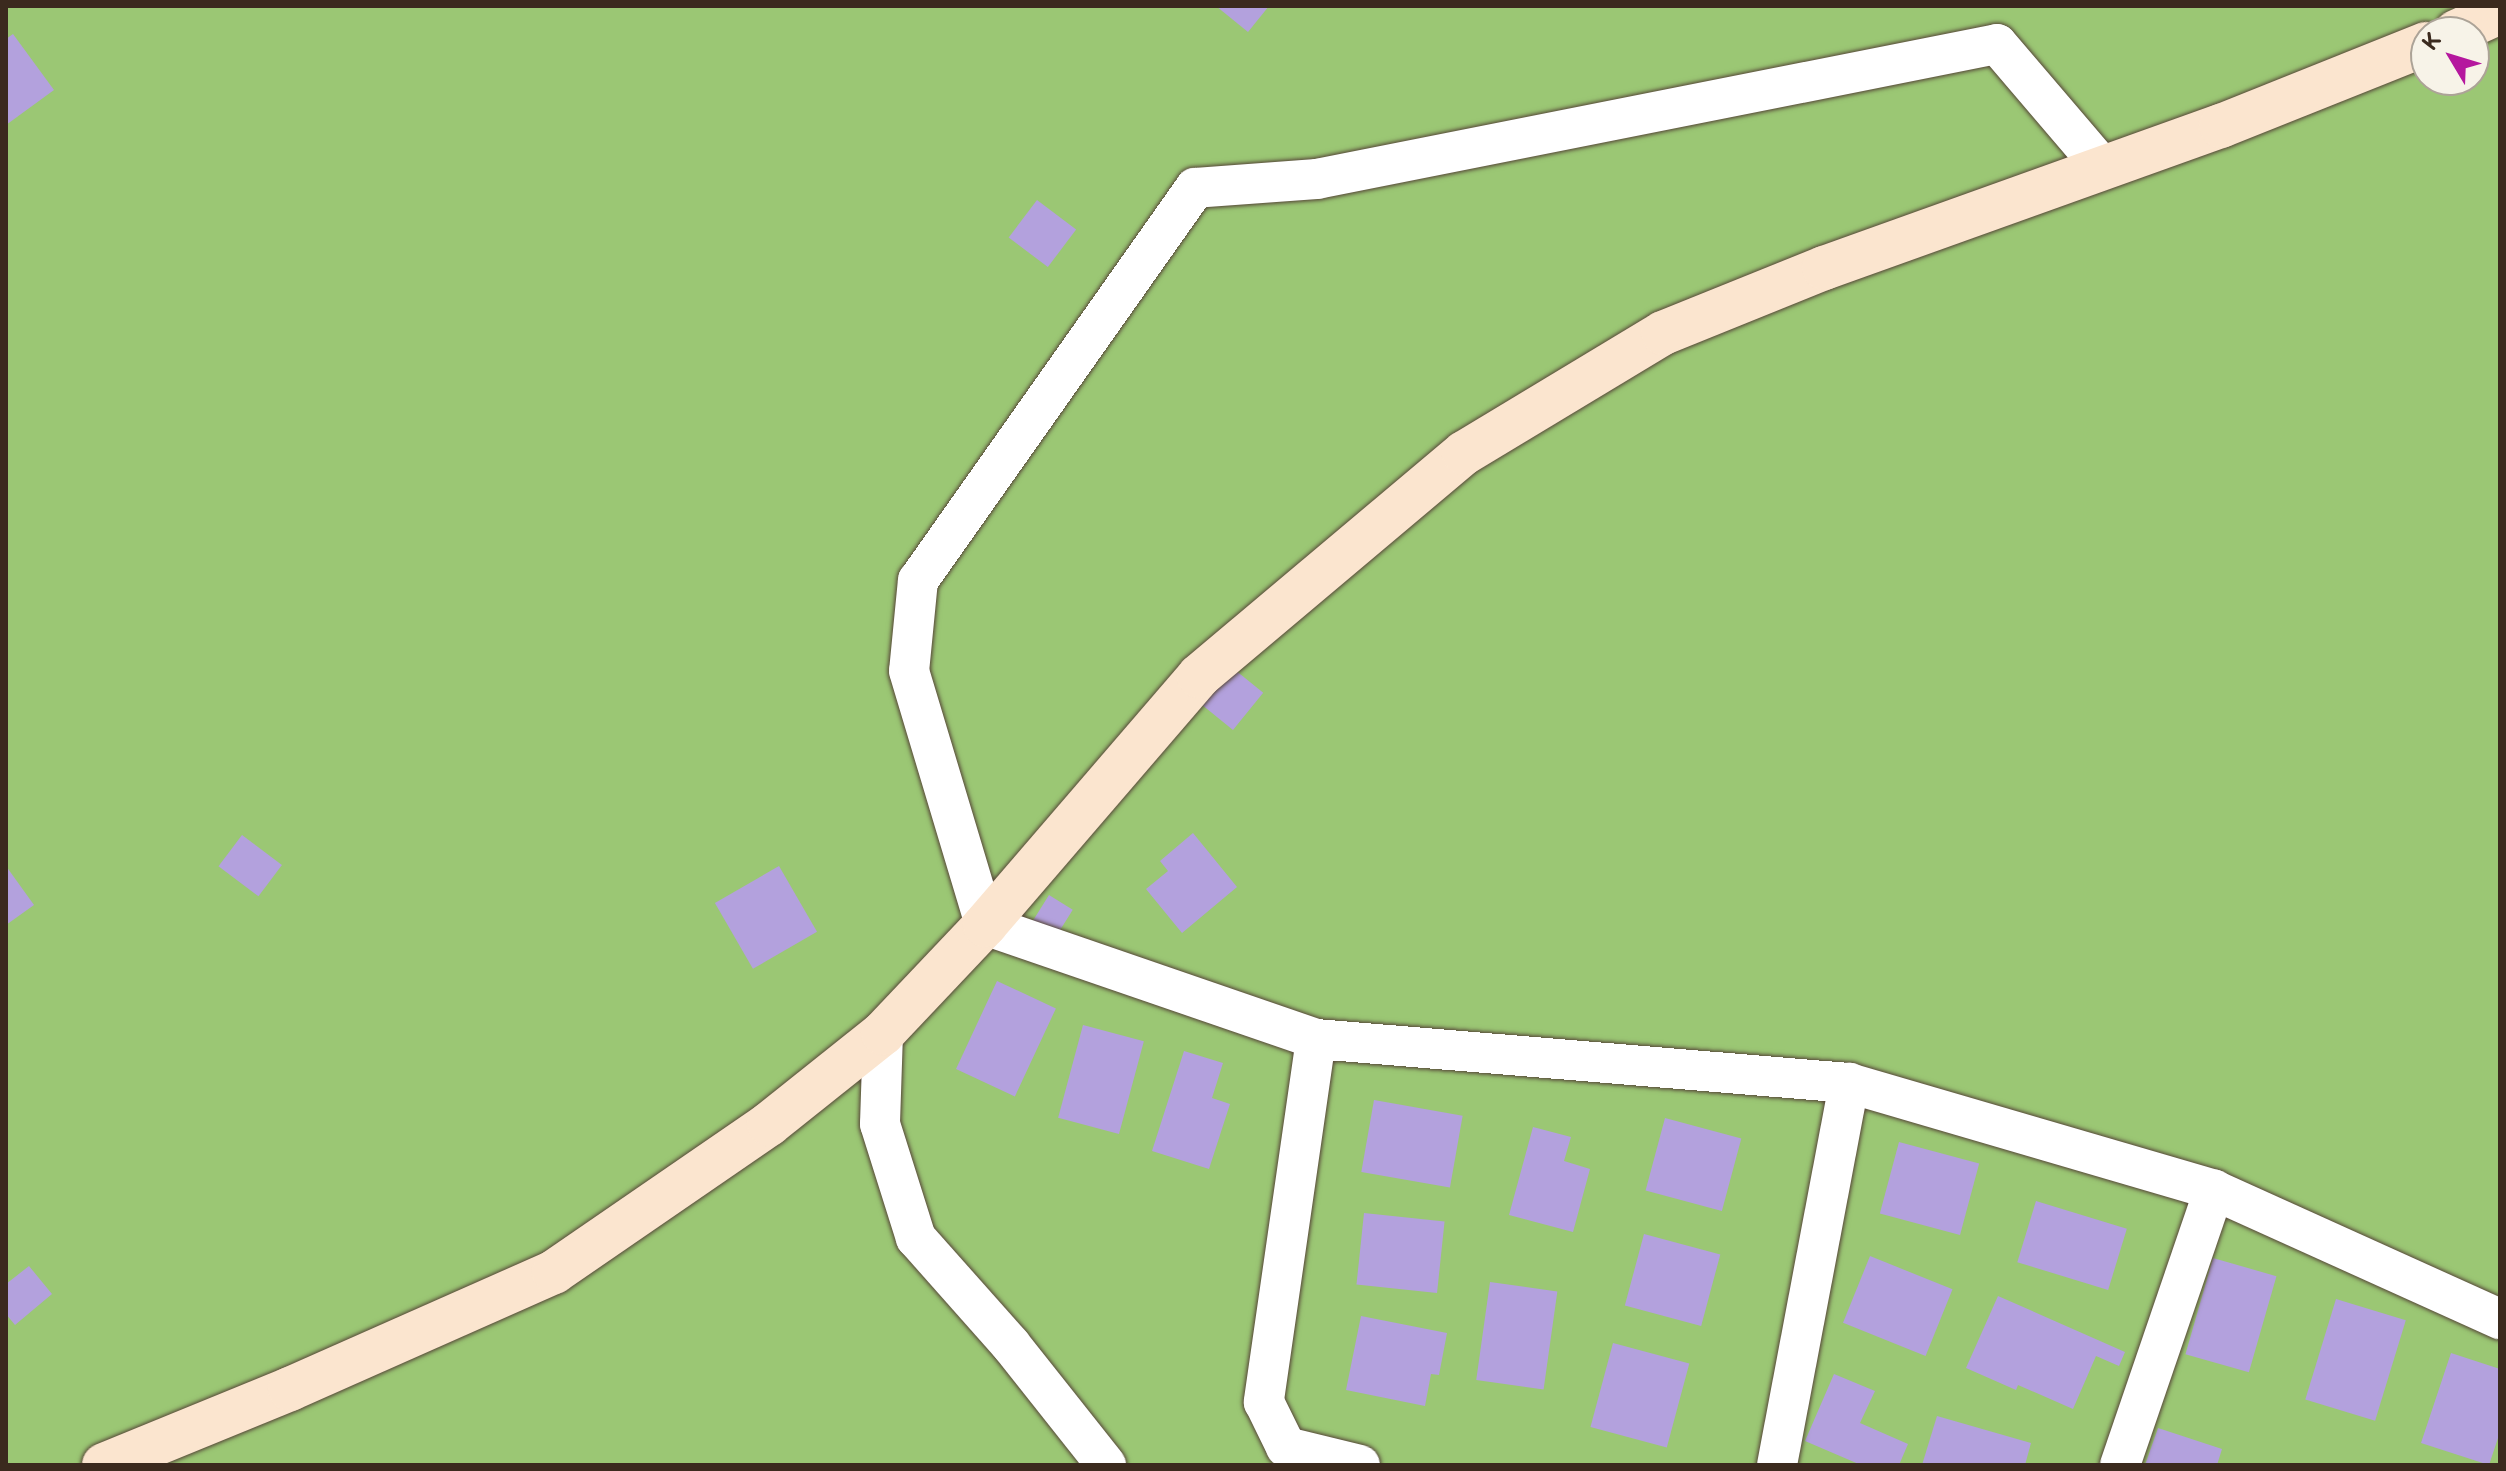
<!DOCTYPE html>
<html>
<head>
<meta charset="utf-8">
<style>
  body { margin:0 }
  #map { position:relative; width:2506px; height:1471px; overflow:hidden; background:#f1e6cd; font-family:"Balsamiq Sans",sans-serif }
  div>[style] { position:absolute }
  .green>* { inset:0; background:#9bc774 }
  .building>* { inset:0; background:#b3a1dd; transform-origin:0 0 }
  .roads { filter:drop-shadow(0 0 2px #564638) drop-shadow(0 0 2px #564638) }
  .minor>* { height:40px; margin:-20px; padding:0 20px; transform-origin:20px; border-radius:20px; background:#fff }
  .secondary>* { height:44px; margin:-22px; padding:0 22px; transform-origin:22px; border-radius:22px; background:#fbe5cf }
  span { translate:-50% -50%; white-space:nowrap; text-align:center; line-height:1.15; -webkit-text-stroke:6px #f7f3e8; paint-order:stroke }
  .frame { position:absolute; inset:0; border:8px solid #3b2a1e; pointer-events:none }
  .north { position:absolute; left:2410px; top:16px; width:80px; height:80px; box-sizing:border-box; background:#f7f3e8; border:2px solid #aca397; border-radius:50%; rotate:308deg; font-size:22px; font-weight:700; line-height:32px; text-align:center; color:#3b2a1e }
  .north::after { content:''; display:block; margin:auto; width:28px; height:36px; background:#b5179e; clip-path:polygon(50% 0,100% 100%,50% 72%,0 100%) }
</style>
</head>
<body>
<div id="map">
  <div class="green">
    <div style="clip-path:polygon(evenodd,6px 6px,2500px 6px,2500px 1465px,6px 1465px,6px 6px,2426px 32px,2474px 32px,2474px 80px,2426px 80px,2426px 32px)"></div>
  </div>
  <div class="building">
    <div style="clip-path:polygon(1216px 6px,1269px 6px,1248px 32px)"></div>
    <div style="clip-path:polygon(13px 34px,54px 90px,6px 125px,6px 39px)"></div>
    <div style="left:1037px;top:200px;width:49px;height:47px;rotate:37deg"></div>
    <div style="left:1229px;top:665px;width:44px;height:48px;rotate:39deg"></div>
    <div style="clip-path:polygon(1193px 833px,1237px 887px,1182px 933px,1146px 889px,1168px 871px,1160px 861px)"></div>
    <div style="left:242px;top:835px;width:50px;height:39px;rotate:37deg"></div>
    <div style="clip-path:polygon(6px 866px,34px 905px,6px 925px)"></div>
    <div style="left:779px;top:866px;width:76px;height:74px;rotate:60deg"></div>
    <div style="left:1049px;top:895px;width:28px;height:39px;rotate:32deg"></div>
    <div style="left:997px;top:981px;width:65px;height:97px;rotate:25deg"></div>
    <div style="left:1083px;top:1025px;width:63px;height:96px;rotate:15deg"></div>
    <div style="clip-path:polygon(1184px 1051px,1223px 1063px,1212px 1098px,1230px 1104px,1209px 1169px,1152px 1151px)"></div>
    <div style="left:1374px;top:1100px;width:90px;height:73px;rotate:10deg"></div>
    <div style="left:1665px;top:1118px;width:79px;height:75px;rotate:15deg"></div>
    <div style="clip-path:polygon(1533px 1127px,1571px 1137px,1564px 1161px,1590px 1169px,1573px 1232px,1509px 1215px)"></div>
    <div style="left:1899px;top:1142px;width:83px;height:74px;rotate:15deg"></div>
    <div style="left:2036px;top:1201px;width:95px;height:64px;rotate:17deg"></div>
    <div style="left:1364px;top:1213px;width:81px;height:72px;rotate:6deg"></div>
    <div style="left:1644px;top:1234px;width:79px;height:74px;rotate:15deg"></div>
    <div style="left:1870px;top:1256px;width:89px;height:72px;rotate:22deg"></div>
    <div style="left:2213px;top:1258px;width:66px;height:100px;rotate:16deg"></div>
    <div style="clip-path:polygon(29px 1266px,52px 1294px,15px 1325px,6px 1314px,6px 1284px)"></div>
    <div style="left:1490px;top:1282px;width:68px;height:99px;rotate:8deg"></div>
    <div style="clip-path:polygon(1998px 1296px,2125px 1352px,2119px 1366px,2096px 1356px,2073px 1409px,2018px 1385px,2016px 1390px,1966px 1368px)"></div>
    <div style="left:2336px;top:1299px;width:73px;height:105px;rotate:17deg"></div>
    <div style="clip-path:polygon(1361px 1316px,1447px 1333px,1439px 1375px,1431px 1374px,1425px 1406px,1346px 1390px)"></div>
    <div style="left:1613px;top:1343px;width:79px;height:87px;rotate:15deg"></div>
    <div style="clip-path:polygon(2451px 1353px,2500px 1369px,2500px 1432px,2489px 1465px,2421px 1443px)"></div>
    <div style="clip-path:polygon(1834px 1374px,1875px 1391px,1860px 1423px,1908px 1444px,1899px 1465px,1861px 1465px,1805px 1441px)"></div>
    <div style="clip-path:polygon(1937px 1416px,2031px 1443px,2025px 1465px,1922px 1465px)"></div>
    <div style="clip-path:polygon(2158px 1428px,2222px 1449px,2217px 1465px,2145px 1465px)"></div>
  </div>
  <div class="roads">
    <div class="minor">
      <div style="left:2103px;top:168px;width:163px;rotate:-130.5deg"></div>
      <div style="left:1997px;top:44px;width:693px;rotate:168.77deg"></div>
      <div style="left:1317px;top:179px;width:122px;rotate:175.8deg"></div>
      <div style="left:1195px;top:188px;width:480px;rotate:125.2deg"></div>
      <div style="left:918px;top:580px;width:91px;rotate:95.6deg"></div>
      <div style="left:909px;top:671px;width:265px;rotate:73.3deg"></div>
      <div style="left:985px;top:925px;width:350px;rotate:19deg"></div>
      <div style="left:1316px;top:1039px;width:535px;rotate:4.72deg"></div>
      <div style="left:1849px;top:1083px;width:380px;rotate:16.3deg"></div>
      <div style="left:2214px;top:1190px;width:314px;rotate:24.3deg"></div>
      <div style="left:883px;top:1033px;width:91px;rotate:91.9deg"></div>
      <div style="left:880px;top:1124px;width:120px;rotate:72.5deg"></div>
      <div style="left:916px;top:1238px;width:143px;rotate:48.4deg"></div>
      <div style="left:1011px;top:1345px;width:153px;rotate:51.6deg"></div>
      <div style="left:1316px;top:1039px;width:367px;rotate:98.2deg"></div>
      <div style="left:1264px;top:1402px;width:50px;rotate:63.9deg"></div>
      <div style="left:1286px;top:1447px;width:76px;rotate:13.7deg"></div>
      <div style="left:1777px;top:1465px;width:389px;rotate:-79.3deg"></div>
      <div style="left:2120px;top:1465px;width:291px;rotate:-71.1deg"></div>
    </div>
    <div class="secondary">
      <div style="left:2456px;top:32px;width:48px;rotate:-24.4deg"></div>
      <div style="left:104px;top:1465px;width:201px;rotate:-22.2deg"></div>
      <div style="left:290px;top:1389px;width:289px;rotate:-23.9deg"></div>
      <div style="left:554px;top:1272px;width:261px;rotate:-34.5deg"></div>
      <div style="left:769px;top:1124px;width:146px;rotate:-38.6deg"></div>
      <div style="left:883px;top:1033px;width:149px;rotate:-46.6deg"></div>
      <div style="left:985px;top:925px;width:328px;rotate:-49.3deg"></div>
      <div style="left:1199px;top:676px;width:346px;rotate:-40.1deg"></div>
      <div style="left:1464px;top:453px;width:232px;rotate:-31.1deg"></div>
      <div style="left:1663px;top:333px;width:174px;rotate:-22deg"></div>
      <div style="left:1824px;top:268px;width:422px;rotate:-19.7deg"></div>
      <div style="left:2221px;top:126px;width:221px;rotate:-21.8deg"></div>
    </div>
  </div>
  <div class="frame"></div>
  <div class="north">K</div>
</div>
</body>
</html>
